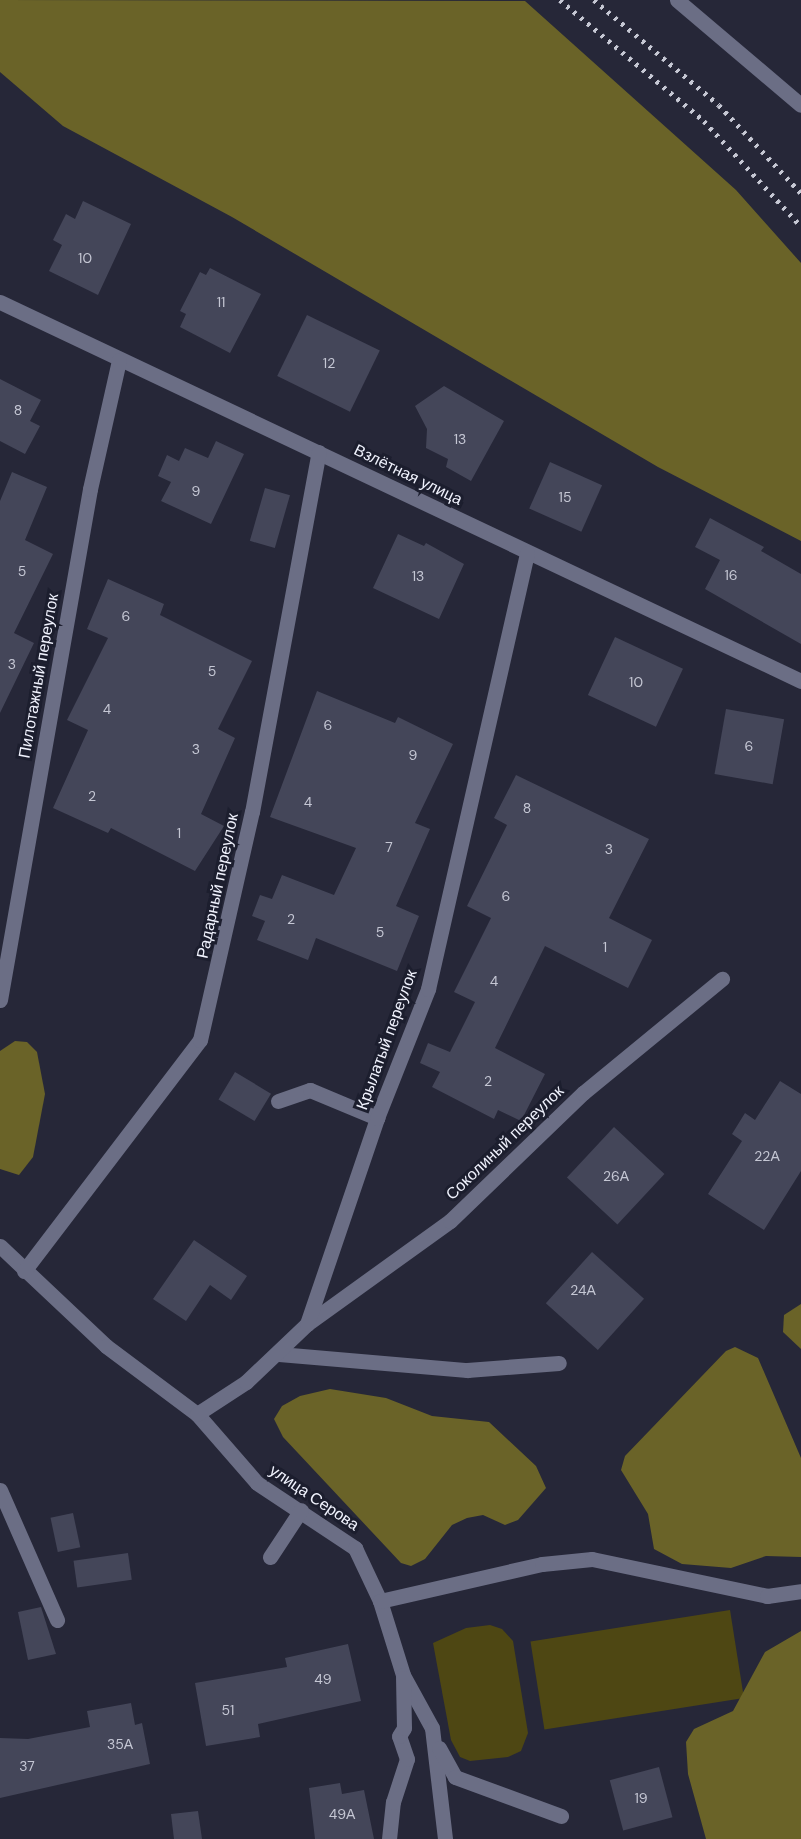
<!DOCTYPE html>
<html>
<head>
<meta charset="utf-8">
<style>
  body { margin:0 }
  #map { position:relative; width:801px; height:1839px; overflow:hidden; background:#262738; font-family:"DM Sans",sans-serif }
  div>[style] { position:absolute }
  .green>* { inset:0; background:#4e4713; transform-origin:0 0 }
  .forest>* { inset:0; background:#6a6328 }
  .building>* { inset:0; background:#444659; transform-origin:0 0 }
  .minor>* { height:15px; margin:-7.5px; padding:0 7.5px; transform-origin:7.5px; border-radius:7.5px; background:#6b6e85 }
  .rail>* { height:4.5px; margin-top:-2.25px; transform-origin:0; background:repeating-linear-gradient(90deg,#c6c8d4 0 3px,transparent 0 9px) }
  span { translate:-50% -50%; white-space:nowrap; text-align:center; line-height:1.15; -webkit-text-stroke:6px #1c1e2e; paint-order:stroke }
  .number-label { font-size:14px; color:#c5c7d4 }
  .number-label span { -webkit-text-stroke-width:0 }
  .street-label { font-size:16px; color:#f0f2fd }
</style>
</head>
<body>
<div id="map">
  <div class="green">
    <div style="left:730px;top:1610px;width:89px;height:202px;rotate:81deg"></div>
    <div style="clip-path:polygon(490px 1625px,502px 1629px,513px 1641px,528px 1733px,521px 1751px,508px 1757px,470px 1761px,460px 1757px,451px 1740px,433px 1643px,466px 1628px)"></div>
  </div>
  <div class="forest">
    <div style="clip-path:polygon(0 0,525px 1px,736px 190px,801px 263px,801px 541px,658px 467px,232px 217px,63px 126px,0 72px)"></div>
    <div style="clip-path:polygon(15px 1041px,27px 1042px,37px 1052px,45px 1094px,33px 1157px,19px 1175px,0 1169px,0 1051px)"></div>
    <div style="clip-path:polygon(801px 1304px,801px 1349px,783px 1332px,784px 1315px)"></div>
    <div style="clip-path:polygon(735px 1347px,758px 1358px,801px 1458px,801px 1557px,766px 1556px,731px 1568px,682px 1564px,654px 1549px,648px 1514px,621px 1470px,625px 1456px,726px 1351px)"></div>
    <div style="clip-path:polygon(330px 1389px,386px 1398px,432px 1416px,489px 1422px,536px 1466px,546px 1488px,518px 1520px,505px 1525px,483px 1515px,467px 1518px,452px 1525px,425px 1559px,411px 1566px,401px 1563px,283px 1437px,274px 1419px,282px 1406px,300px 1396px)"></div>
    <div style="clip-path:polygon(801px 1631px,801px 1839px,706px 1839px,688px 1774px,686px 1742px,694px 1729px,733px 1711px,765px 1652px)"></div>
  </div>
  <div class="building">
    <div style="clip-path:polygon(83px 201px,131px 224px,98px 295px,49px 271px,62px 245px,53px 240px,66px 214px,75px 219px)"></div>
    <div style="clip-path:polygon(210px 268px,261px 294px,230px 353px,180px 327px,186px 314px,180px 311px,200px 272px,206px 275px)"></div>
    <div style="left:307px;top:315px;width:81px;height:68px;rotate:26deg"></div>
    <div style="clip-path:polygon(0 379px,41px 400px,30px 421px,40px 426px,25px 454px,0 441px)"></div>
    <div style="clip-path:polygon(444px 386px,504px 421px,471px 481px,446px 467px,448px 459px,426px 448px,427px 429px,415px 406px)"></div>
    <div style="clip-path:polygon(216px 441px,244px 454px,211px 524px,161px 501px,171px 482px,158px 476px,167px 455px,179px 461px,185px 448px,208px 458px)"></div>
    <div style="left:550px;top:462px;width:57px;height:51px;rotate:24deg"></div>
    <div style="clip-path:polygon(12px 472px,47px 487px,25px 540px,53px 554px,14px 633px,34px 643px,0 713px,0 501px)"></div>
    <div style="left:265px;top:488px;width:26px;height:55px;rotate:16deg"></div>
    <div style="clip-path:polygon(710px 518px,764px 547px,761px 551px,801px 574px,801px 644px,705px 589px,720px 560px,695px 547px)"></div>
    <div style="clip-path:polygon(398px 534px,424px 546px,426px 543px,464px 564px,439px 619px,373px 588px)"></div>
    <div style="clip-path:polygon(108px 579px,164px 604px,160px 615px,252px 661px,218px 729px,235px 738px,201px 814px,224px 826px,195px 871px,111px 828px,108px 833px,53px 808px,88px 730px,67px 720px,108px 638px,87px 629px)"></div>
    <div style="left:615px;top:637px;width:75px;height:64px;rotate:25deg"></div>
    <div style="clip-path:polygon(317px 691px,395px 723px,398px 717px,453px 744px,415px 823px,430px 829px,396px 906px,419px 916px,397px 971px,316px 938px,308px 960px,257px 940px,265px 921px,252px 916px,260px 895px,272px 899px,282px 875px,334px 895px,356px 848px,270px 817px)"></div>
    <div style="left:726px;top:709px;width:59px;height:66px;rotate:10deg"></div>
    <div style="clip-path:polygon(516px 775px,649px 839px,609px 918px,652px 940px,628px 988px,545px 946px,495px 1048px,545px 1074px,521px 1121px,498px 1110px,494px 1119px,432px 1087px,440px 1072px,420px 1063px,428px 1043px,450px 1052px,475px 1002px,454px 992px,491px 918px,467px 906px,507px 825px,494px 818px)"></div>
    <div style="left:235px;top:1072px;width:42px;height:32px;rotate:31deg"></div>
    <div style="clip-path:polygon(780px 1081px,801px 1094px,801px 1171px,764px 1230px,708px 1194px,742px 1141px,732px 1134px,745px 1113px,755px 1120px)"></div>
    <div style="left:614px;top:1127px;width:69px;height:69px;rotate:43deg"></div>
    <div style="clip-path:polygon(194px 1240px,247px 1276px,231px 1300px,210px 1285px,186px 1321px,153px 1299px)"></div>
    <div style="left:592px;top:1252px;width:70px;height:69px;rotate:42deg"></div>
    <div style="left:73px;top:1513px;width:35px;height:23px;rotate:78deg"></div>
    <div style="left:128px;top:1553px;width:27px;height:55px;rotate:82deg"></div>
    <div style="clip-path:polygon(41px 1607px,56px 1654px,28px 1660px,18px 1612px)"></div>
    <div style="clip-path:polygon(348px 1644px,361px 1701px,258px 1724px,260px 1737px,206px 1746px,195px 1683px,287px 1667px,285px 1658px)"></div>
    <div style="clip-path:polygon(131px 1703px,135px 1725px,142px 1723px,150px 1764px,0 1798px,0 1738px,28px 1739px,90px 1727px,87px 1711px)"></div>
    <div style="left:659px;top:1767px;width:52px;height:51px;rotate:75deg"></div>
    <div style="clip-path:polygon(340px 1783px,342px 1794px,364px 1790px,374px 1839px,315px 1839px,309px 1788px)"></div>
    <div style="clip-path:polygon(198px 1811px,202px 1839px,174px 1839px,171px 1814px)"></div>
  </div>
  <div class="minor">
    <div style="left:677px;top:0;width:162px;rotate:40.3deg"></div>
    <div style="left:0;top:302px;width:886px;rotate:25.32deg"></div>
    <div style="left:0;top:1000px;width:519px;rotate:-80.01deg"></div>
    <div style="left:90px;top:489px;width:132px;rotate:-77.3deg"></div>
    <div style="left:278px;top:1101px;width:34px;rotate:-19deg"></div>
    <div style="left:310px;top:1090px;width:73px;rotate:22.7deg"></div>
    <div style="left:0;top:1246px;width:146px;rotate:43.3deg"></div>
    <div style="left:106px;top:1346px;width:114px;rotate:36.8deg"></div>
    <div style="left:197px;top:1414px;width:91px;rotate:49deg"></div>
    <div style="left:257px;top:1483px;width:118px;rotate:33.6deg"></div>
    <div style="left:355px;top:1548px;width:59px;rotate:64.7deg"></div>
    <div style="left:380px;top:1601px;width:77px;rotate:72.7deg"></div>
    <div style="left:403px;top:1675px;width:60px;rotate:61.3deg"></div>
    <div style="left:432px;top:1728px;width:112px;rotate:83.3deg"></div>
    <div style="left:24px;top:1271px;width:290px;rotate:-52.7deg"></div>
    <div style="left:200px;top:1040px;width:234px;rotate:-77.2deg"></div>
    <div style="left:252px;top:812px;width:366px;rotate:-79.5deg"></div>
    <div style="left:307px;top:1324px;width:176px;rotate:-35.8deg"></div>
    <div style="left:450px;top:1221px;width:185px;rotate:-43.9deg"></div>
    <div style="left:583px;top:1093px;width:180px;rotate:-39.4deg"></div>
    <div style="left:279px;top:1354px;width:189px;rotate:4.9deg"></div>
    <div style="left:467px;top:1370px;width:92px;rotate:-4.4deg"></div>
    <div style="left:197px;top:1414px;width:59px;rotate:-33.1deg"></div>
    <div style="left:246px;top:1382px;width:84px;rotate:-43.6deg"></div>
    <div style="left:307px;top:1324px;width:218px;rotate:-71.2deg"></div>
    <div style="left:377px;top:1118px;width:139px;rotate:-68.4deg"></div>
    <div style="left:428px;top:989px;width:447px;rotate:-77.2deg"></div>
    <div style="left:0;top:1490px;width:142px;rotate:66.3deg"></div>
    <div style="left:270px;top:1557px;width:56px;rotate:-56.6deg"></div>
    <div style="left:380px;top:1601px;width:166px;rotate:-12.9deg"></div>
    <div style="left:542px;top:1564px;width:50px;rotate:-5.7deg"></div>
    <div style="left:592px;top:1559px;width:179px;rotate:11.9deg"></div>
    <div style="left:767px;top:1596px;width:34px;rotate:-8deg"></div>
    <div style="left:439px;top:1748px;width:33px;rotate:61deg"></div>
    <div style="left:455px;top:1777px;width:113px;rotate:20.2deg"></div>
    <div style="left:389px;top:1839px;width:37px;rotate:-84deg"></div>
    <div style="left:393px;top:1802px;width:45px;rotate:-72deg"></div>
    <div style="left:407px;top:1759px;width:24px;rotate:-109deg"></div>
    <div style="left:399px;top:1736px;width:9px;rotate:-58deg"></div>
    <div style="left:404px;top:1728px;width:50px;rotate:-91.1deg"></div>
  </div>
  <div class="rail">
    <div style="left:560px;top:0;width:188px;rotate:40deg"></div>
    <div style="left:704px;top:121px;width:143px;rotate:47.3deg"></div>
    <div style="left:594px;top:0;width:163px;rotate:40deg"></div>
    <div style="left:719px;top:105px;width:120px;rotate:47deg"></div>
  </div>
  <div class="number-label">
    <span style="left:85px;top:258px">10</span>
    <span style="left:221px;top:302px">11</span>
    <span style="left:329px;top:363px">12</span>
    <span style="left:18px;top:410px">8</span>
    <span style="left:460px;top:439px">13</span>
    <span style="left:196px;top:491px">9</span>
    <span style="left:565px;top:497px">15</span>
    <span style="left:22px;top:571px">5</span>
    <span style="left:731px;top:575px">16</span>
    <span style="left:418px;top:576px">13</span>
    <span style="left:126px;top:616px">6</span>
    <span style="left:12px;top:664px">3</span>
    <span style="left:212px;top:671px">5</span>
    <span style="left:636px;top:682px">10</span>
    <span style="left:107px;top:709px">4</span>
    <span style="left:328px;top:725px">6</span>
    <span style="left:749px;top:746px">6</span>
    <span style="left:196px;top:749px">3</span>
    <span style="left:413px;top:755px">9</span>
    <span style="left:92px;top:796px">2</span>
    <span style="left:308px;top:802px">4</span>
    <span style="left:527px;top:808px">8</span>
    <span style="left:179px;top:833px">1</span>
    <span style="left:389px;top:847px">7</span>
    <span style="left:609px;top:849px">3</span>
    <span style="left:506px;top:896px">6</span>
    <span style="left:291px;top:919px">2</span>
    <span style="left:380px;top:932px">5</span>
    <span style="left:605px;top:947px">1</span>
    <span style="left:494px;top:981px">4</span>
    <span style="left:488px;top:1081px">2</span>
    <span style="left:767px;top:1156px">22А</span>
    <span style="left:616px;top:1176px">26А</span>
    <span style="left:583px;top:1290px">24А</span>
    <span style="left:323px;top:1679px">49</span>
    <span style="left:228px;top:1710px">51</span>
    <span style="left:120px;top:1744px">35А</span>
    <span style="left:27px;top:1766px">37</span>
    <span style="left:641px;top:1798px">19</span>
    <span style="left:342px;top:1814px">49А</span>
  </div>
  <div class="street-label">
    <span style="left:408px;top:475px;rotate:26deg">Взлётная улица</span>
    <span style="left:39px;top:676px;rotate:-80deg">Пилотажный переулок</span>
    <span style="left:218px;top:886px;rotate:-78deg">Радарный переулок</span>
    <span style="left:387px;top:1040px;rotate:-70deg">Крылатый переулок</span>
    <span style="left:505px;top:1143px;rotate:-44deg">Соколиный переулок</span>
    <span style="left:314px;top:1498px;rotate:34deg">улица Серова</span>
  </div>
</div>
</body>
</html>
